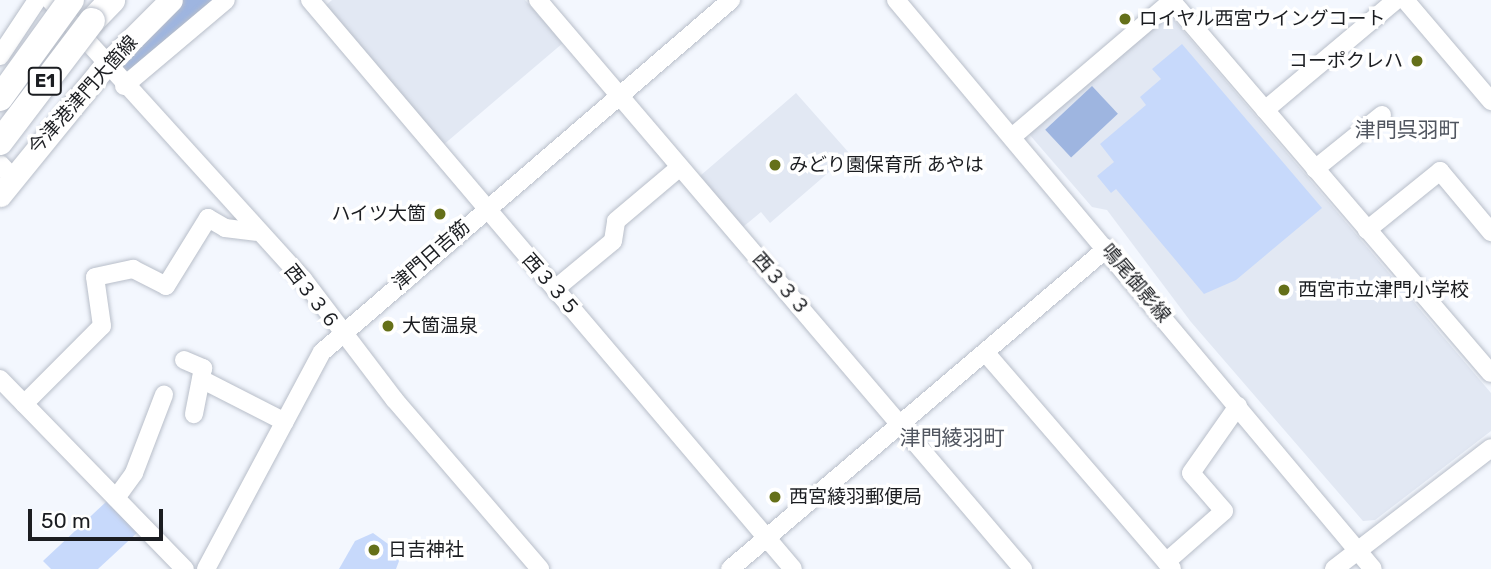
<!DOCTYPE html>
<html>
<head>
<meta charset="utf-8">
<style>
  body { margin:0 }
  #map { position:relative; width:1491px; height:569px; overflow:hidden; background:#f3f7fe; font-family:Rubik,"Noto Sans JP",sans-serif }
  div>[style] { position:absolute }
  .built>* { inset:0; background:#e2e8f3 }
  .green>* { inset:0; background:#c7d9fb }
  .water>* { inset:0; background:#9eb5e0; transform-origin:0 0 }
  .river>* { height:32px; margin:-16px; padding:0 16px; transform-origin:16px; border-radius:16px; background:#9eb5e0 }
  .roads { filter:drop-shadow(0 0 2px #b8bec9) drop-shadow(0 0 2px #b8bec9) }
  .minor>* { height:18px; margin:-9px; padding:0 9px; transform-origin:9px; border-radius:9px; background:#fff }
  .major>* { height:23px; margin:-11.5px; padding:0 11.5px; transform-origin:11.5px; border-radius:11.5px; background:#fff }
  .highway>* { height:26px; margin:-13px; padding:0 13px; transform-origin:13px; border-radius:13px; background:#fff }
  .bridges { filter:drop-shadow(0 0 2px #b8bec9) drop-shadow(0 0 2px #b8bec9) }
  .highway-bridge>* { height:26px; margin:-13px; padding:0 13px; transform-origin:13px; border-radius:13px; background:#fff }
  .dots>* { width:19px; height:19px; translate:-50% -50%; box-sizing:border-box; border:4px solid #fff; border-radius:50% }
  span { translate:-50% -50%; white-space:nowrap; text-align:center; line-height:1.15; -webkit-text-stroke:7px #fff; paint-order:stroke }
  .shield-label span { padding:2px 5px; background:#fff; border:2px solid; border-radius:5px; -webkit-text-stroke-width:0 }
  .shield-label { font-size:18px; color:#1b1d21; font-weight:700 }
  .poi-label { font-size:19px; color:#1b1d21 }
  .left { translate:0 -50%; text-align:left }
  .right { translate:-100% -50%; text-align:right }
  .street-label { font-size:19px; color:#1b1d21 }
  .neighbourhood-label { font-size:21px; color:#515660 }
  .scale { position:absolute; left:28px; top:509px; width:135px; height:32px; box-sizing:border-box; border:4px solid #1b1d21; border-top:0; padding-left:9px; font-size:21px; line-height:24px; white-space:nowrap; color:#1b1d21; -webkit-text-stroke:5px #fff; paint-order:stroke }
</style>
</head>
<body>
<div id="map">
  <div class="built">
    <div style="clip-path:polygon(332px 0,525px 0,563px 43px,442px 146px,324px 7px)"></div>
    <div style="clip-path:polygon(1168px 13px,1491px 393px,1491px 431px,1375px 520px,1363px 521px,1191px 322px,1107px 210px,1092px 207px,1029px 134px)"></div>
    <div style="clip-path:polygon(796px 93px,850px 154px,770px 223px,761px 212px,743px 227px,700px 176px)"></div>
  </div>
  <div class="green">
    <div style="clip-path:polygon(1182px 44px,1322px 208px,1236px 280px,1204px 294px,1116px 189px,1111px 193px,1097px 176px,1114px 162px,1100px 144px,1146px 105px,1140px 97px,1161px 79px,1152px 69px)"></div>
    <div style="clip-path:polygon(108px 500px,138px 532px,98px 569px,51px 569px,43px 561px)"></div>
    <div style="clip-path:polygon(373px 533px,395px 549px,399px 561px,396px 569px,339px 569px,355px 541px)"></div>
  </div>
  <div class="water">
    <div style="left:1092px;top:86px;width:38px;height:64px;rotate:47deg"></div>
  </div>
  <div class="river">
    <div style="left:127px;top:69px;width:106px;rotate:-40.8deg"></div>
  </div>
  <div class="roads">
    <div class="minor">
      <div style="left:50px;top:0;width:377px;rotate:47.8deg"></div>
      <div style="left:303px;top:279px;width:151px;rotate:52.8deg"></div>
      <div style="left:394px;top:399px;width:224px;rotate:49.3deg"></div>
      <div style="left:310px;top:0;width:746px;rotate:49.67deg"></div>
      <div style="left:538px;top:0;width:748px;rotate:49.56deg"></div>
      <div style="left:896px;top:0;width:742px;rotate:50.03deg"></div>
      <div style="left:1171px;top:0;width:491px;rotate:49.4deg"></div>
      <div style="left:1405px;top:0;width:133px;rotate:49.6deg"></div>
      <div style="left:0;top:56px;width:67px;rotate:-56.5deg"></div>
      <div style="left:124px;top:86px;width:133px;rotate:-40.1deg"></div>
      <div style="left:1265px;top:110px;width:171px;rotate:-40deg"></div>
      <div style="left:1012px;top:137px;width:210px;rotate:-40.4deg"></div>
      <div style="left:0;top:164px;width:18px;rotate:47deg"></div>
      <div style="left:1315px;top:169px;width:86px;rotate:-38.9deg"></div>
      <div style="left:1367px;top:230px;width:94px;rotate:-38.9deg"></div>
      <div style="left:1440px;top:171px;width:80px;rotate:50.1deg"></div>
      <div style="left:555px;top:289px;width:75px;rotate:-39.6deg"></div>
      <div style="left:613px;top:241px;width:20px;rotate:-81deg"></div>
      <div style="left:616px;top:221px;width:82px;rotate:-40.1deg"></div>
      <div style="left:985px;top:352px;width:286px;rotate:49.2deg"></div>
      <div style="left:184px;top:360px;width:21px;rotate:23deg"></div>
      <div style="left:203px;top:368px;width:47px;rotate:101.1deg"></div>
      <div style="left:0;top:379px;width:265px;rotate:45.8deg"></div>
      <div style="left:201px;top:379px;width:94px;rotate:27.1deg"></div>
      <div style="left:24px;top:404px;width:110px;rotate:-45deg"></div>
      <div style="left:102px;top:326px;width:49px;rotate:-98.1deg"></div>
      <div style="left:95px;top:277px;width:39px;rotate:-12deg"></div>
      <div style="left:133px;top:269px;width:37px;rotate:27deg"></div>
      <div style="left:166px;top:286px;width:80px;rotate:-58.3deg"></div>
      <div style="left:208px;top:218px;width:20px;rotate:30deg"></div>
      <div style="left:225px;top:228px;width:31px;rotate:7deg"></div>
      <div style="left:116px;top:498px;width:31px;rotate:-54deg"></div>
      <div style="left:134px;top:473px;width:84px;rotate:-69deg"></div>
      <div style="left:1166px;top:562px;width:77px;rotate:-41.3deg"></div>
      <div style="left:1224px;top:511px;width:50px;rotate:-131deg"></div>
      <div style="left:1191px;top:473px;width:82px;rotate:-55deg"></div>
      <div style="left:206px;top:569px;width:246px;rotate:-61.9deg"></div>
      <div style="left:322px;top:352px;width:540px;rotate:-40.72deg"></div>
      <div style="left:730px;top:569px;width:495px;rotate:-40.4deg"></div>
      <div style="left:1334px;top:569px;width:198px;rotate:-37.6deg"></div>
    </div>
    <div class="major">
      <div style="left:0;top:195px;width:166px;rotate:-50.9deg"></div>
      <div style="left:105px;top:66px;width:93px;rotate:-45deg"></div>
    </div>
    <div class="highway">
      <div style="left:92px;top:21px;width:29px;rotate:-46deg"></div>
    </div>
  </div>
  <div class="bridges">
    <div class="highway-bridge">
      <div style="left:0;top:98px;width:121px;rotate:-54.1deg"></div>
      <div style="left:0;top:142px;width:152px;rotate:-52.8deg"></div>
    </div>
  </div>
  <div class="dots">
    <div style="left:1125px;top:19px;background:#657019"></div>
    <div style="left:1417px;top:61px;background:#657019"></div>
    <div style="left:775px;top:165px;background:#657019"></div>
    <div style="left:440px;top:214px;background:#657019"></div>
    <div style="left:1284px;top:290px;background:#657019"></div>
    <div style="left:388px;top:326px;background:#657019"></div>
    <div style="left:775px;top:497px;background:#657019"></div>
    <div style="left:374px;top:550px;background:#657019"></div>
  </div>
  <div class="shield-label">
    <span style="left:45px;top:81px">E1</span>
  </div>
  <div class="poi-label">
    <span class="left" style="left:1139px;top:19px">ロイヤル西宮ウイングコート</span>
    <span class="right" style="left:1403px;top:61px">コーポクレハ</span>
    <span class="left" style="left:789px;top:165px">みどり園保育所 あやは</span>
    <span class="right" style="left:426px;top:214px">ハイツ大箇</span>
    <span class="left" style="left:1298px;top:290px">西宮市立津門小学校</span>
    <span class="left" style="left:402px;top:326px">大箇温泉</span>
    <span class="left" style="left:789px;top:497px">西宮綾羽郵便局</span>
    <span class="left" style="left:388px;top:550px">日吉神社</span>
  </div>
  <div class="street-label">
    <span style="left:83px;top:95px;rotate:-48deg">今津港津門大箇線</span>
    <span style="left:431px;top:255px;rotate:-41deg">津門日吉筋</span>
    <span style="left:1136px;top:283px;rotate:50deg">鳴尾御影線</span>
    <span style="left:781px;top:284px;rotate:49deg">西３３３</span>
    <span style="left:551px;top:285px;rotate:49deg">西３３５</span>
    <span style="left:312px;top:297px;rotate:52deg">西３３６</span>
  </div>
  <div class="neighbourhood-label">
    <span style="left:1407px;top:130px">津門呉羽町</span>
    <span style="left:952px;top:438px">津門綾羽町</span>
  </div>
  <div class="scale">50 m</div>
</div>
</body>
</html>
